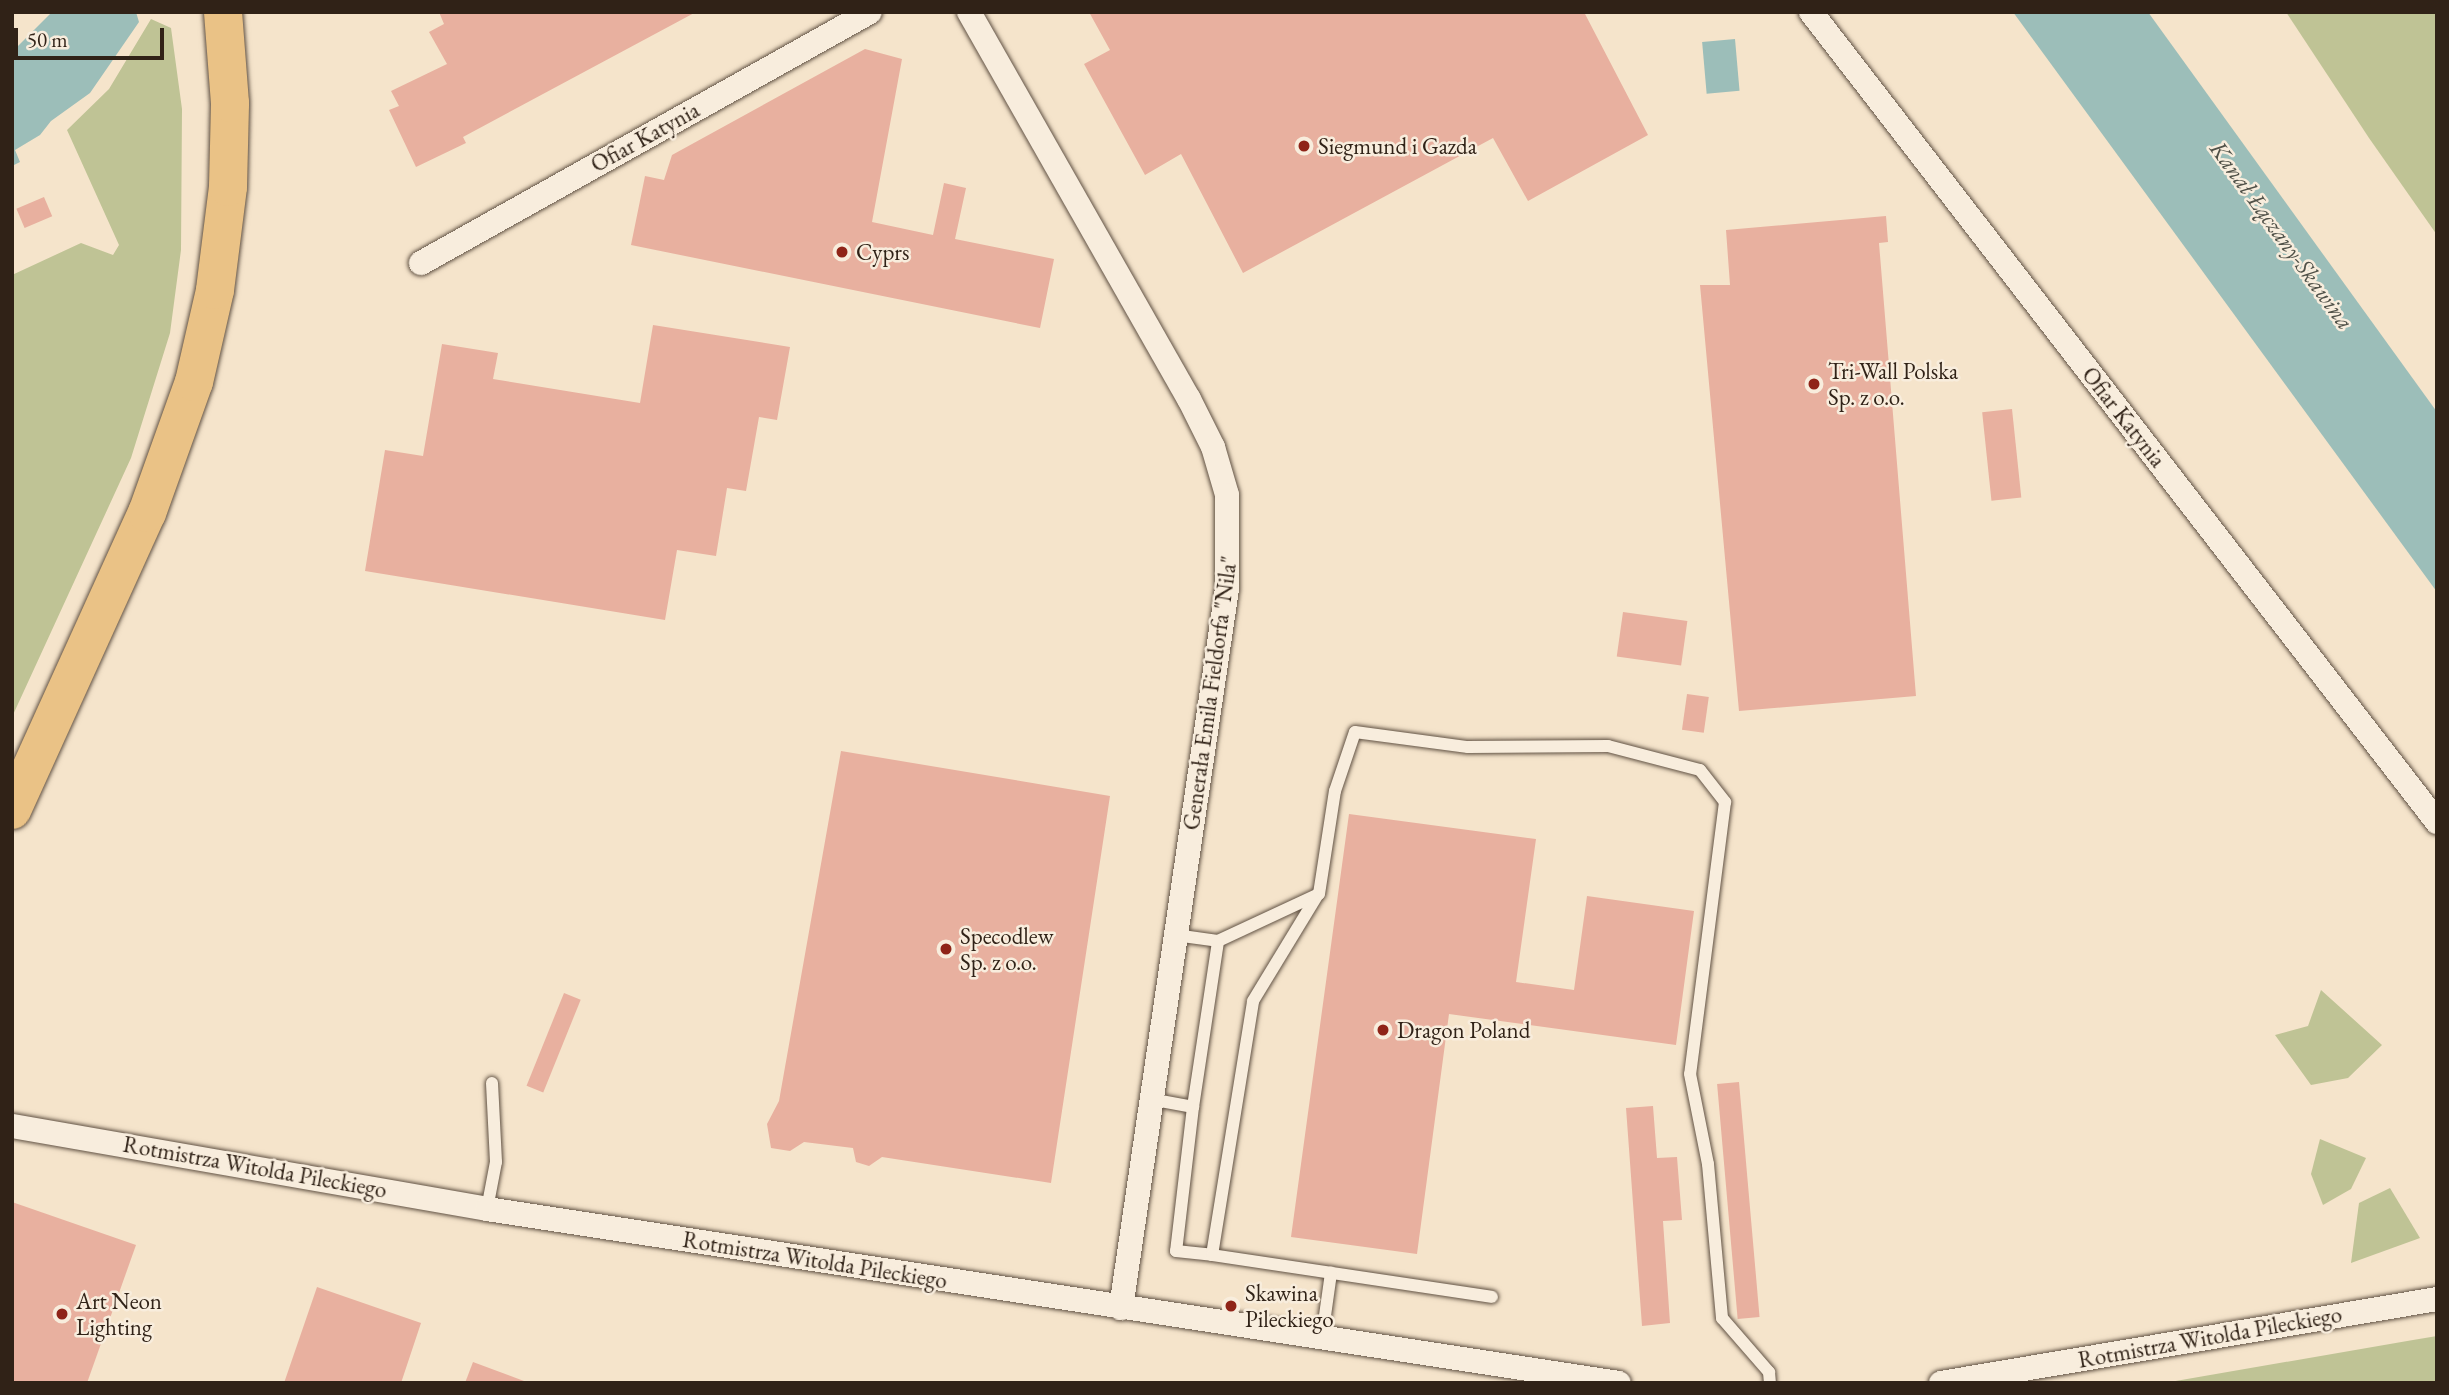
<!DOCTYPE html>
<html>
<head>
<meta charset="utf-8">
<style>
  body { margin:0 }
  #map { position:relative; width:2449px; height:1395px; overflow:hidden; background:#f5e4cb; font-family:"EB Garamond",serif }
  div>[style] { position:absolute }
  .green>* { inset:0; background:#bfc395 }
  .water>* { inset:0; background:#9cbeb9; transform-origin:0 0 }
  .building>* { inset:0; background:#e8b09f; transform-origin:0 0 }
  .roads { filter:drop-shadow(0 0 2px #615244) drop-shadow(0 0 2px #615244) }
  .lane>* { height:12px; margin:-6px; padding:0 6px; transform-origin:6px; border-radius:6px; background:#f8eddd }
  .street>* { height:24px; margin:-12px; padding:0 12px; transform-origin:12px; border-radius:12px; background:#f8eddd }
  .primary>* { height:38px; margin:-19px; padding:0 19px; transform-origin:19px; border-radius:19px; background:#eac286 }
  .dots>* { width:19px; height:19px; translate:-50% -50%; box-sizing:border-box; border:4px solid #f8eddd; border-radius:50% }
  span { translate:-50% -50%; white-space:nowrap; text-align:center; line-height:1.15; -webkit-text-stroke:5px #f8eddd; paint-order:stroke }
  .street-label { font-size:23px; color:#302217 }
  .poi-label { font-size:23px; color:#302217 }
  .left { translate:0 -50%; text-align:left }
  .water-label { font-size:24px; color:#505148; font-style:italic }
  .frame { position:absolute; inset:0; border:14px solid #302217; pointer-events:none }
  .scale { position:absolute; left:14px; top:28px; width:150px; height:32px; box-sizing:border-box; border:4px solid #302217; border-top:0; padding-left:9px; font-size:21px; line-height:24px; white-space:nowrap; color:#302217; -webkit-text-stroke:5px #f8eddd; paint-order:stroke }
</style>
</head>
<body>
<div id="map">
  <div class="green">
    <div style="clip-path:polygon(2286px 12px,2437px 12px,2437px 235px,2369px 138px)"></div>
    <div style="clip-path:polygon(151px 19px,171px 28px,182px 109px,181px 250px,170px 333px,131px 458px,12px 717px,12px 275px,81px 243px,113px 255px,119px 245px,67px 130px,109px 89px)"></div>
    <div style="clip-path:polygon(2321px 990px,2382px 1045px,2348px 1078px,2311px 1085px,2275px 1035px,2308px 1026px)"></div>
    <div style="clip-path:polygon(2320px 1139px,2366px 1158px,2351px 1189px,2323px 1205px,2311px 1174px)"></div>
    <div style="clip-path:polygon(2390px 1188px,2420px 1238px,2351px 1263px,2359px 1203px)"></div>
    <div style="clip-path:polygon(2437px 1336px,2437px 1383px,2164px 1383px,2413px 1340px)"></div>
  </div>
  <div class="water">
    <div style="clip-path:polygon(52px 12px,136px 12px,139px 22px,90px 93px,51px 121px,40px 135px,15px 150px,20px 162px,12px 166px,12px 52px)"></div>
    <div style="clip-path:polygon(2013px 12px,2148px 12px,2437px 412px,2437px 592px)"></div>
    <div style="left:1735px;top:39px;width:52px;height:33px;rotate:85deg"></div>
  </div>
  <div class="building">
    <div style="clip-path:polygon(439px 12px,696px 12px,463px 137px,466px 143px,416px 167px,389px 110px,399px 106px,391px 91px,447px 64px,429px 32px,444px 24px)"></div>
    <div style="clip-path:polygon(1089px 12px,1584px 12px,1648px 135px,1528px 201px,1493px 138px,1243px 273px,1181px 154px,1145px 175px,1084px 64px,1110px 50px)"></div>
    <div style="clip-path:polygon(865px 49px,902px 59px,872px 222px,933px 235px,944px 183px,966px 188px,955px 239px,1054px 259px,1040px 328px,631px 245px,645px 176px,664px 180px,672px 155px)"></div>
    <div style="left:44px;top:197px;width:21px;height:30px;rotate:67deg"></div>
    <div style="clip-path:polygon(1886px 216px,1888px 242px,1879px 243px,1916px 696px,1739px 711px,1700px 285px,1730px 285px,1726px 230px)"></div>
    <div style="clip-path:polygon(653px 325px,790px 347px,777px 420px,759px 417px,746px 491px,727px 488px,716px 556px,677px 550px,665px 620px,365px 571px,385px 450px,423px 456px,442px 344px,498px 353px,493px 379px,640px 403px)"></div>
    <div style="left:2012px;top:409px;width:89px;height:30px;rotate:84deg"></div>
    <div style="left:1623px;top:612px;width:65px;height:45px;rotate:8deg"></div>
    <div style="left:1687px;top:694px;width:22px;height:36px;rotate:8deg"></div>
    <div style="clip-path:polygon(841px 751px,1110px 796px,1051px 1183px,882px 1157px,869px 1166px,856px 1162px,853px 1148px,804px 1142px,790px 1151px,771px 1148px,767px 1124px,779px 1101px)"></div>
    <div style="clip-path:polygon(1349px 814px,1536px 839px,1516px 982px,1574px 990px,1587px 896px,1694px 911px,1676px 1045px,1449px 1014px,1417px 1254px,1291px 1237px)"></div>
    <div style="left:564px;top:993px;width:18px;height:100px;rotate:22deg"></div>
    <div style="left:1739px;top:1082px;width:236px;height:22px;rotate:85deg"></div>
    <div style="clip-path:polygon(1653px 1106px,1657px 1158px,1677px 1157px,1682px 1220px,1663px 1221px,1670px 1323px,1642px 1326px,1626px 1108px)"></div>
    <div style="clip-path:polygon(12px 1202px,136px 1245px,87px 1383px,12px 1383px)"></div>
    <div style="clip-path:polygon(317px 1287px,421px 1323px,401px 1383px,284px 1383px)"></div>
    <div style="clip-path:polygon(473px 1362px,524px 1381px,524px 1383px,465px 1383px)"></div>
  </div>
  <div class="roads">
    <div class="lane">
      <div style="left:1175px;top:935px;width:43px;rotate:7.9deg"></div>
      <div style="left:1218px;top:941px;width:111px;rotate:-25deg"></div>
      <div style="left:1319px;top:894px;width:104px;rotate:-81.2deg"></div>
      <div style="left:1335px;top:791px;width:62px;rotate:-71.3deg"></div>
      <div style="left:1355px;top:732px;width:114px;rotate:7.6deg"></div>
      <div style="left:1468px;top:747px;width:140px;rotate:-0.4deg"></div>
      <div style="left:1608px;top:746px;width:95px;rotate:14.6deg"></div>
      <div style="left:1700px;top:770px;width:41px;rotate:52deg"></div>
      <div style="left:1725px;top:802px;width:274px;rotate:97.3deg"></div>
      <div style="left:1690px;top:1074px;width:92px;rotate:78.7deg"></div>
      <div style="left:1708px;top:1164px;width:155px;rotate:84.8deg"></div>
      <div style="left:1722px;top:1318px;width:72px;rotate:49deg"></div>
      <div style="left:1769px;top:1372px;width:11px;rotate:85deg"></div>
      <div style="left:1150px;top:1099px;width:44px;rotate:10.5deg"></div>
      <div style="left:1193px;top:1107px;width:168px;rotate:-81.4deg"></div>
      <div style="left:1193px;top:1107px;width:145px;rotate:96.7deg"></div>
      <div style="left:1176px;top:1251px;width:36px;rotate:6deg"></div>
      <div style="left:1212px;top:1255px;width:257px;rotate:-80.8deg"></div>
      <div style="left:1253px;top:1001px;width:125px;rotate:-58.7deg"></div>
      <div style="left:487px;top:1209px;width:48px;rotate:-79.2deg"></div>
      <div style="left:496px;top:1162px;width:79px;rotate:-92.9deg"></div>
      <div style="left:1212px;top:1255px;width:283px;rotate:8.5deg"></div>
      <div style="left:1322px;top:1337px;width:65px;rotate:-82deg"></div>
    </div>
    <div class="street">
      <div style="left:969px;top:12px;width:445px;rotate:60.4deg"></div>
      <div style="left:1189px;top:399px;width:54px;rotate:63.4deg"></div>
      <div style="left:1213px;top:447px;width:50px;rotate:73.7deg"></div>
      <div style="left:1227px;top:495px;width:94px;rotate:90deg"></div>
      <div style="left:1227px;top:589px;width:727px;rotate:98.39deg"></div>
      <div style="left:1811px;top:12px;width:1024px;rotate:52.3deg"></div>
      <div style="left:421px;top:263px;width:514px;rotate:-29.21deg"></div>
      <div style="left:12px;top:1126px;width:482px;rotate:9.9deg"></div>
      <div style="left:487px;top:1209px;width:1145px;rotate:8.74deg"></div>
      <div style="left:1941px;top:1383px;width:503px;rotate:-9.61deg"></div>
    </div>
    <div class="primary">
      <div style="left:12px;top:810px;width:326px;rotate:-65.6deg"></div>
      <div style="left:147px;top:513px;width:139px;rotate:-70.3deg"></div>
      <div style="left:194px;top:382px;width:94px;rotate:-77.1deg"></div>
      <div style="left:215px;top:290px;width:104px;rotate:-82.8deg"></div>
      <div style="left:228px;top:187px;width:84px;rotate:-88.6deg"></div>
      <div style="left:230px;top:103px;width:91px;rotate:-94.4deg"></div>
    </div>
  </div>
  <div class="dots">
    <div style="left:1304px;top:146px;background:#8f2418"></div>
    <div style="left:842px;top:252px;background:#8f2418"></div>
    <div style="left:1814px;top:384px;background:#8f2418"></div>
    <div style="left:946px;top:949px;background:#8f2418"></div>
    <div style="left:1383px;top:1030px;background:#8f2418"></div>
    <div style="left:1231px;top:1306px;background:#8f2418"></div>
    <div style="left:62px;top:1314px;background:#8f2418"></div>
  </div>
  <div class="street-label">
    <span style="left:645px;top:137px;rotate:-29deg">Ofiar Katynia</span>
    <span style="left:2124px;top:417px;rotate:52deg">Ofiar Katynia</span>
    <span style="left:1210px;top:693px;rotate:-82deg">Generała Emila Fieldorfa "Nila"</span>
    <span style="left:255px;top:1167px;rotate:10deg">Rotmistrza Witolda Pileckiego</span>
    <span style="left:815px;top:1260px;rotate:9deg">Rotmistrza Witolda Pileckiego</span>
    <span style="left:2210px;top:1337px;rotate:-10deg">Rotmistrza Witolda Pileckiego</span>
  </div>
  <div class="poi-label">
    <span class="left" style="left:1318px;top:146px">Siegmund i Gazda</span>
    <span class="left" style="left:856px;top:252px">Cyprs</span>
    <span class="left" style="left:1828px;top:384px">Tri-Wall Polska<br>Sp. z o.o.</span>
    <span class="left" style="left:960px;top:949px">Specodlew<br>Sp. z o.o.</span>
    <span class="left" style="left:1397px;top:1030px">Dragon Poland</span>
    <span class="left" style="left:1245px;top:1306px">Skawina<br>Pileckiego</span>
    <span class="left" style="left:76px;top:1314px">Art Neon<br>Lighting</span>
  </div>
  <div class="water-label">
    <span style="left:2282px;top:235px;rotate:54deg">Kanał Łączany-Skawina</span>
  </div>
  <div class="frame"></div>
  <div class="scale">50 m</div>
</div>
</body>
</html>
